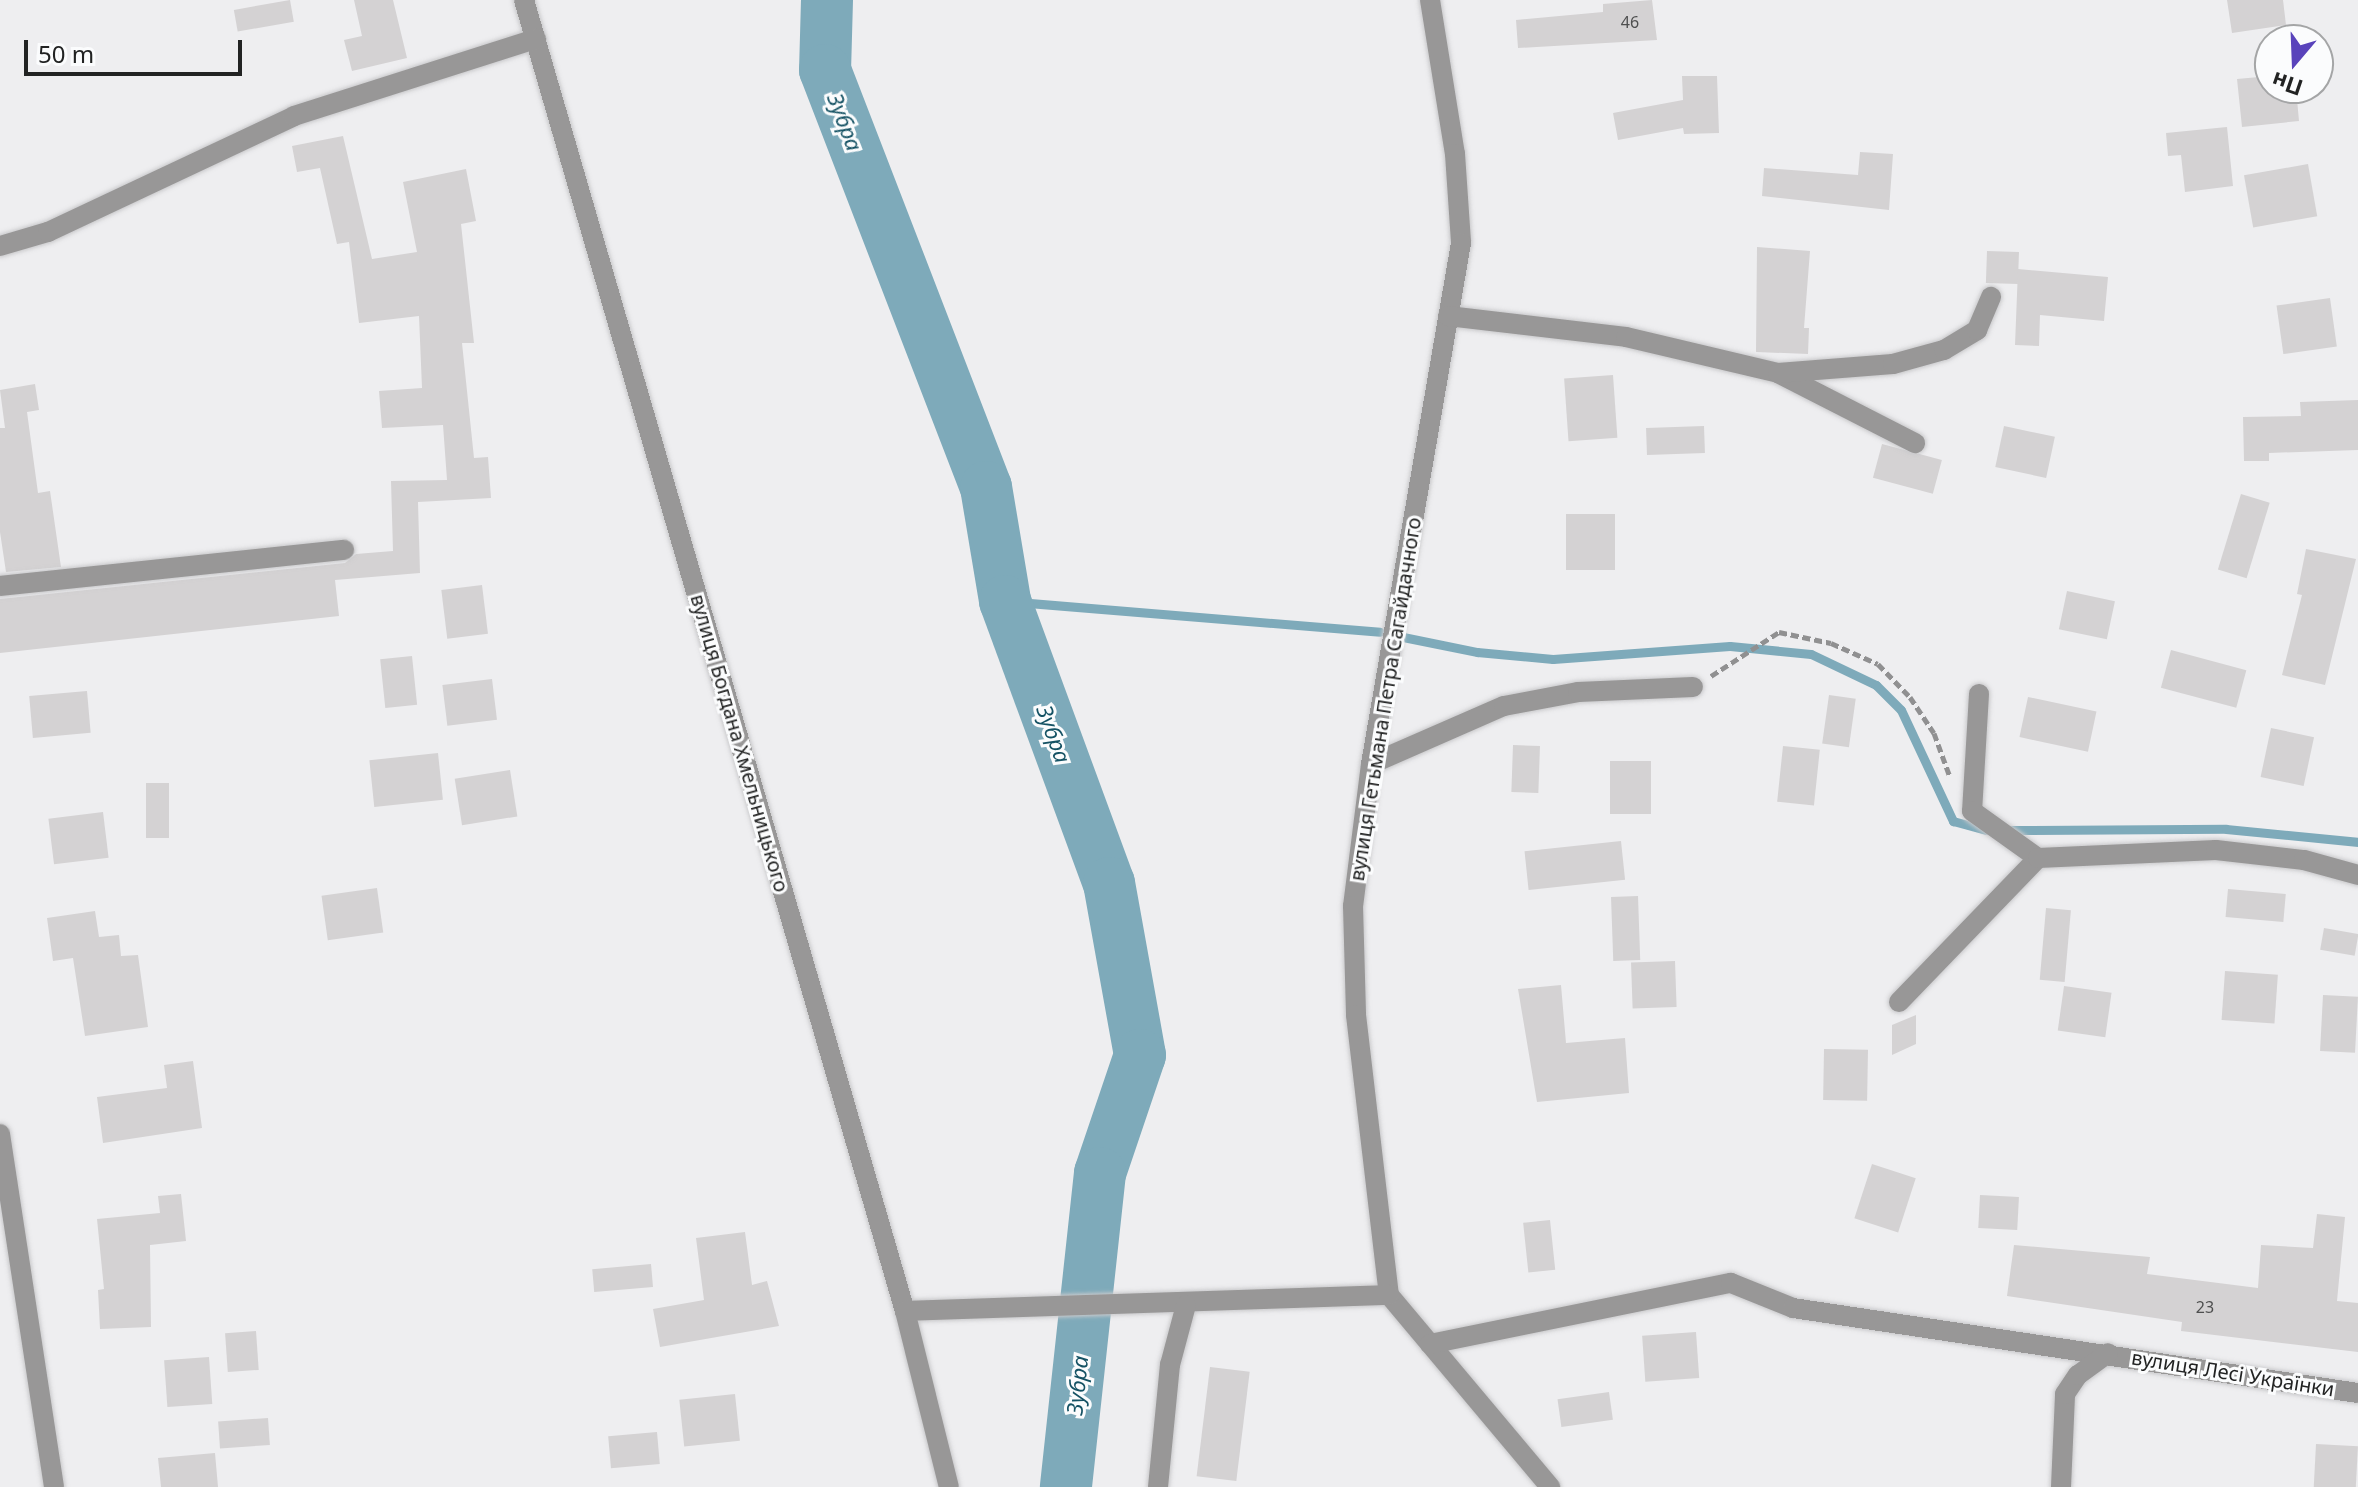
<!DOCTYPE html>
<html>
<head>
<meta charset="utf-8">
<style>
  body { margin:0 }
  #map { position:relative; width:2358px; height:1487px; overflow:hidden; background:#eeeef0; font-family:"Noto Sans",sans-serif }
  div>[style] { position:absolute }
  .stream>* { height:9px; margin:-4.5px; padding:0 4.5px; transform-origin:4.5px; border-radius:4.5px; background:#7eaaba }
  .river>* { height:52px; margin:-26px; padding:0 26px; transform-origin:26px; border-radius:26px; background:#7eaaba }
  .building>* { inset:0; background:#d4d2d3; transform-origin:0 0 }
  .path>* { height:5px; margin-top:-2.5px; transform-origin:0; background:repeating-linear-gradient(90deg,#909091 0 8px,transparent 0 12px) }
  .roads { filter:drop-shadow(0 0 2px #c9c9cb) drop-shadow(0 0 2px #c9c9cb) }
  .minor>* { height:20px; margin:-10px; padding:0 10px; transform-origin:10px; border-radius:10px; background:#989797 }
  span { translate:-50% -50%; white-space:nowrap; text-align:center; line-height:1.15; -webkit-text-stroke:6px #fbfcfd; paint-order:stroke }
  .number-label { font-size:16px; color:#4e4f4f }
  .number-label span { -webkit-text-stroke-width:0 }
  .street-label { font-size:20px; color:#222323 }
  .water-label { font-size:22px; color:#155264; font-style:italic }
  .north { position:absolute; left:2254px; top:24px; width:80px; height:80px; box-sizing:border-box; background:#fbfcfd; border:2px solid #a4a5a6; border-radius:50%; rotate:199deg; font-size:22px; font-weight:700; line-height:32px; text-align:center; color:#222323 }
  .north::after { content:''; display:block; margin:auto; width:28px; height:36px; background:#5943bb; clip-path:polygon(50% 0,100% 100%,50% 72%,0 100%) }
  .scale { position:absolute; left:24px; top:40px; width:218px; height:36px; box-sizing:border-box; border:4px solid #222323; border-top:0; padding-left:10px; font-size:24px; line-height:28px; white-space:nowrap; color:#222323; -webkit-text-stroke:6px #fbfcfd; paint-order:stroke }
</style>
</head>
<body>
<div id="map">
  <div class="stream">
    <div style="left:1005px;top:601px;width:376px;rotate:4.7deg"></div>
    <div style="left:1403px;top:637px;width:76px;rotate:11.5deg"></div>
    <div style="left:1477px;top:652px;width:76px;rotate:5.3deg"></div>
    <div style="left:1553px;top:659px;width:177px;rotate:-4.2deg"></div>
    <div style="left:1730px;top:646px;width:81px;rotate:5.6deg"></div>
    <div style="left:1811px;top:654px;width:72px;rotate:25.5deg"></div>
    <div style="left:1876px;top:685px;width:35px;rotate:45deg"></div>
    <div style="left:1901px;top:710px;width:123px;rotate:64.9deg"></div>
    <div style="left:1953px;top:821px;width:34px;rotate:15deg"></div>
    <div style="left:2011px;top:830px;width:215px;rotate:-0.3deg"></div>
    <div style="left:2226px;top:829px;width:133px;rotate:5.6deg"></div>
  </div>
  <div class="river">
    <div style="left:827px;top:0;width:70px;rotate:91.6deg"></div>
    <div style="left:825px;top:70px;width:447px;rotate:68.9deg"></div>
    <div style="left:986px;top:487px;width:116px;rotate:80.5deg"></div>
    <div style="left:1005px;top:601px;width:301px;rotate:69.8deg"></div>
    <div style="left:1109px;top:883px;width:175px;rotate:79.8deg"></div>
    <div style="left:1140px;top:1055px;width:125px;rotate:108.7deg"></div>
    <div style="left:1100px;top:1173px;width:316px;rotate:96.2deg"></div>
  </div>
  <div class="building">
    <div style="left:290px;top:0;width:22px;height:57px;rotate:80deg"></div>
    <div style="clip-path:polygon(354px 0,393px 0,407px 58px,352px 71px,344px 40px,362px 36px)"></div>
    <div style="clip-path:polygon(1652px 0,1657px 40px,1518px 48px,1516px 20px,1603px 12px,1603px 4px)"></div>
    <div style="clip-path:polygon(2227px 0,2283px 0,2286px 25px,2232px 33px)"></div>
    <div style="clip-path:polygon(1682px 76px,1717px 76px,1719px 133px,1684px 134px,1683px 128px,1618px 140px,1613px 113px,1683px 100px)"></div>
    <div style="clip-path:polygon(2270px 76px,2270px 88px,2296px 88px,2299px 121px,2242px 127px,2237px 79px)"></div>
    <div style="clip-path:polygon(2227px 127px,2233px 186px,2185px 192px,2181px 155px,2168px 156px,2166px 133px)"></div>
    <div style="clip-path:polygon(343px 136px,372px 259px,417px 252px,403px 182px,466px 169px,476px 221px,461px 224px,474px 343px,462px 343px,474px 458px,488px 457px,491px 498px,418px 502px,420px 573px,335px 580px,339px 616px,0 653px,0 599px,345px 563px,356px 554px,393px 551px,391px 481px,447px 480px,443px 425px,382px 428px,379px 391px,422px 388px,419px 316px,359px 323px,349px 242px,337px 244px,320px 168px,297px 172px,292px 146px)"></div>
    <div style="clip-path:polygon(1860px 152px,1893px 154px,1889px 210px,1762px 196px,1764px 168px,1858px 175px)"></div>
    <div style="left:2308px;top:164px;width:53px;height:65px;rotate:80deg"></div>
    <div style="clip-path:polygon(1757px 247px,1810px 251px,1804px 328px,1809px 328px,1808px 354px,1756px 352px)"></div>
    <div style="left:1987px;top:251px;width:32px;height:32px;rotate:2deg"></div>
    <div style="clip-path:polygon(2018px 269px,2108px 277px,2104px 321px,2040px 315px,2039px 346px,2015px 345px)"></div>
    <div style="left:2330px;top:298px;width:49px;height:54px;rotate:82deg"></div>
    <div style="left:1613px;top:375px;width:63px;height:49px;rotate:86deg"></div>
    <div style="clip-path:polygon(35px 384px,39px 410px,27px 412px,38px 493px,50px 491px,61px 567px,6px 572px,0 532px,0 428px,5px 428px,0 390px)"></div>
    <div style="clip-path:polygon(2358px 400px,2358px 450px,2269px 453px,2269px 461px,2244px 461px,2243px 417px,2301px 416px,2300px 402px)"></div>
    <div style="left:1704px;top:426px;width:27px;height:58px;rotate:88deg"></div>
    <div style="left:2004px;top:426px;width:52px;height:42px;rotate:12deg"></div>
    <div style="left:1882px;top:444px;width:62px;height:35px;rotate:15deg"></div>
    <div style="left:2241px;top:494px;width:30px;height:79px;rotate:17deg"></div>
    <div style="left:1566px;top:514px;width:49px;height:56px"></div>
    <div style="clip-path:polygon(2306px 549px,2356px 559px,2325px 685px,2282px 675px,2302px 595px,2297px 594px)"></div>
    <div style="left:482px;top:585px;width:49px;height:41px;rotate:83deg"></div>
    <div style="left:2067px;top:591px;width:49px;height:39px;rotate:12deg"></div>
    <div style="left:2171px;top:650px;width:78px;height:39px;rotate:15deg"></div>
    <div style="left:412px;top:656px;width:49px;height:32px;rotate:84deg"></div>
    <div style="left:492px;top:679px;width:41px;height:50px;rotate:83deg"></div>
    <div style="left:87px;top:691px;width:42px;height:58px;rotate:85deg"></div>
    <div style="left:1829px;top:695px;width:27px;height:49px;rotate:8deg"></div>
    <div style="left:2028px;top:697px;width:70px;height:41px;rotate:12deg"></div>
    <div style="left:2271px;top:728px;width:44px;height:50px;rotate:12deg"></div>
    <div style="left:1513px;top:745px;width:27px;height:47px;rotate:2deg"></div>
    <div style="left:1783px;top:746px;width:37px;height:56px;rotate:6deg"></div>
    <div style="left:438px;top:753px;width:47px;height:69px;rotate:84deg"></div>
    <div style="left:1610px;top:761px;width:41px;height:53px"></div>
    <div style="left:510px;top:770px;width:47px;height:56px;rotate:81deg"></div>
    <div style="left:146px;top:783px;width:23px;height:55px"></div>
    <div style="left:103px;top:812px;width:46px;height:55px;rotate:83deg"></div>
    <div style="left:1621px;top:841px;width:39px;height:97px;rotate:84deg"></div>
    <div style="left:377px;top:888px;width:45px;height:56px;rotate:82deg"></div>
    <div style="left:2228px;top:889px;width:58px;height:28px;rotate:5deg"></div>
    <div style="left:1638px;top:896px;width:64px;height:27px;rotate:88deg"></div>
    <div style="left:2046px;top:908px;width:25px;height:72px;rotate:5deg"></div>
    <div style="clip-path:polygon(95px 911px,99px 937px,119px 935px,121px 956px,138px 955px,148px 1027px,85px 1036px,73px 958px,53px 961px,47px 918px)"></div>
    <div style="left:2324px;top:928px;width:35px;height:22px;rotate:10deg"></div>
    <div style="left:1675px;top:961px;width:46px;height:44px;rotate:88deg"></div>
    <div style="left:2225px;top:971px;width:53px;height:49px;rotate:4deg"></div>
    <div style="clip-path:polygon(1561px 985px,1566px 1043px,1625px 1038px,1629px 1093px,1537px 1102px,1518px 989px)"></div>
    <div style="left:2064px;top:986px;width:48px;height:45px;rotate:8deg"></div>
    <div style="left:2323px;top:995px;width:35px;height:56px;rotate:3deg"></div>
    <div style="clip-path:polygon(1916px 1015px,1916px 1044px,1892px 1055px,1892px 1025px)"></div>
    <div style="left:1824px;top:1049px;width:44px;height:51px;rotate:1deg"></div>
    <div style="clip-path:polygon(193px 1061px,202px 1128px,103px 1143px,97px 1097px,167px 1088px,164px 1065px)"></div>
    <div style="left:1872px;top:1164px;width:46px;height:57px;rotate:18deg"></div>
    <div style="clip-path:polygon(181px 1194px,186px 1241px,150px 1245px,151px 1327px,100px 1329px,98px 1290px,104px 1289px,97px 1219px,160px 1213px,158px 1196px)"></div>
    <div style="left:1980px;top:1195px;width:39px;height:33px;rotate:3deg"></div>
    <div style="clip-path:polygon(2317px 1214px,2345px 1217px,2337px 1301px,2358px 1303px,2358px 1352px,2181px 1331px,2182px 1322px,2007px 1296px,2014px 1245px,2150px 1257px,2147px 1274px,2258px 1288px,2261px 1245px,2313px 1248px)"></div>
    <div style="left:1550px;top:1220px;width:50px;height:27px;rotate:84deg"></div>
    <div style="clip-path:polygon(745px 1232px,752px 1285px,767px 1281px,779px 1326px,660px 1347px,653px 1309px,704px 1300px,696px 1238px)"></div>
    <div style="left:651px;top:1264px;width:23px;height:59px;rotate:85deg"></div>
    <div style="left:256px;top:1331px;width:39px;height:31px;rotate:86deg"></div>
    <div style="left:1696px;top:1332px;width:46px;height:54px;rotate:86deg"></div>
    <div style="left:209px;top:1357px;width:47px;height:45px;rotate:86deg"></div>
    <div style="left:1210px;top:1367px;width:40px;height:110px;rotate:7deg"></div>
    <div style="left:1609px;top:1392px;width:28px;height:52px;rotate:82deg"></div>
    <div style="left:735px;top:1394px;width:47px;height:56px;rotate:84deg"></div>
    <div style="left:268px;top:1418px;width:27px;height:50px;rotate:86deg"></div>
    <div style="left:657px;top:1432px;width:32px;height:49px;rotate:85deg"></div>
    <div style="left:2316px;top:1444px;width:42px;height:43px;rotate:3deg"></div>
    <div style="clip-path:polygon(215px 1453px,218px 1487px,161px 1487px,158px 1458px)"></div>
  </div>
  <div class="path">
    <div style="left:1711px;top:676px;width:81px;rotate:-32.9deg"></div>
    <div style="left:1779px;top:632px;width:53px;rotate:11.9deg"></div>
    <div style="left:1831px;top:643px;width:51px;rotate:24.1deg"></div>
    <div style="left:1878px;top:664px;width:46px;rotate:45.9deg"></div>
    <div style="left:1910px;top:697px;width:43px;rotate:56.3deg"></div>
    <div style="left:1934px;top:733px;width:47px;rotate:70deg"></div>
  </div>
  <div class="roads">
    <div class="minor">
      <div style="left:524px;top:0;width:1365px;rotate:73.8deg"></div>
      <div style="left:905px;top:1311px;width:181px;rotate:76deg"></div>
      <div style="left:1430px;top:0;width:156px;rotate:80.8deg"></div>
      <div style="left:1455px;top:154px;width:89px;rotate:86.1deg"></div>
      <div style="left:1461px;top:243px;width:529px;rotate:99.8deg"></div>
      <div style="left:1371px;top:764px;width:143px;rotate:97.2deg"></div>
      <div style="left:1353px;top:906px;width:109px;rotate:88.4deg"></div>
      <div style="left:1356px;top:1015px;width:282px;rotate:83.3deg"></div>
      <div style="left:1389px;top:1295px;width:251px;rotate:50deg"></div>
      <div style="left:0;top:246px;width:50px;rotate:-16.3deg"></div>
      <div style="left:48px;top:232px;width:272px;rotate:-25.2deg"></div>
      <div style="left:294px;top:116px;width:254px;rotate:-17.7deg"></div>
      <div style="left:1448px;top:316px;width:179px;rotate:6.7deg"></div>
      <div style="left:1626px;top:337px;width:156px;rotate:13.3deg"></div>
      <div style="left:1778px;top:373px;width:154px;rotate:27.1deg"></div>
      <div style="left:1778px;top:373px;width:115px;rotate:-4.5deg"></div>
      <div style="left:1893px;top:364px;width:53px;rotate:-15.4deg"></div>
      <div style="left:1944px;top:350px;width:39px;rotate:-31deg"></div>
      <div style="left:1977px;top:330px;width:36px;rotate:-67deg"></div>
      <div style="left:0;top:586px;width:346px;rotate:-6deg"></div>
      <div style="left:1979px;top:694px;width:117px;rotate:93.4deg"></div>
      <div style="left:1972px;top:811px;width:81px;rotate:35.5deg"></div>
      <div style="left:1371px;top:764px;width:145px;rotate:-23.6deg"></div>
      <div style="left:1504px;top:706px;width:75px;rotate:-10.7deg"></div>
      <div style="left:1578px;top:692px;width:115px;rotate:-2.5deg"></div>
      <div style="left:1899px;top:1002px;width:200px;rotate:-46deg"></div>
      <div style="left:2038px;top:858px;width:178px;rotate:-2.6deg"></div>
      <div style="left:2216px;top:850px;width:89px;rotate:6.5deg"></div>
      <div style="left:2304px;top:860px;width:56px;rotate:15.5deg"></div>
      <div style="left:0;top:1134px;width:357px;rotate:81.3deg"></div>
      <div style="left:905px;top:1311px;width:484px;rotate:-1.9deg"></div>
      <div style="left:1430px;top:1344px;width:307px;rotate:-11.5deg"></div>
      <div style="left:1731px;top:1283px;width:67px;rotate:22deg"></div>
      <div style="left:1793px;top:1308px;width:571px;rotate:8.56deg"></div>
      <div style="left:1158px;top:1487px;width:123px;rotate:-84.4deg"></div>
      <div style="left:1170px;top:1365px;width:62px;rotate:-75.1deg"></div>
      <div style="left:2061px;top:1487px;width:93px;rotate:-87.5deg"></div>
      <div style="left:2065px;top:1394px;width:23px;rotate:-56deg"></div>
      <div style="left:2078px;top:1375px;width:37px;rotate:-36deg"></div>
    </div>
  </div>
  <div class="number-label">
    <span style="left:1630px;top:22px">46</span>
    <span style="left:2205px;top:1307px">23</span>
  </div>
  <div class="street-label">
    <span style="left:1385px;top:699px;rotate:-81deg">вулиця Гетьмана Петра Сагайдачного</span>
    <span style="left:740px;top:743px;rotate:74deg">вулиця Богдана Хмельницького</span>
    <span style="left:2233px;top:1373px;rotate:9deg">вулиця Лесі Українки</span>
  </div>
  <div class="water-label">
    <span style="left:845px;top:122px;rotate:69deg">Зубра</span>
    <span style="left:1054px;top:734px;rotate:70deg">Зубра</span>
    <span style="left:1077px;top:1385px;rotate:-84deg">Зубра</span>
  </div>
  <div class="north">Пн</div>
  <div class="scale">50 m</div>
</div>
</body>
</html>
